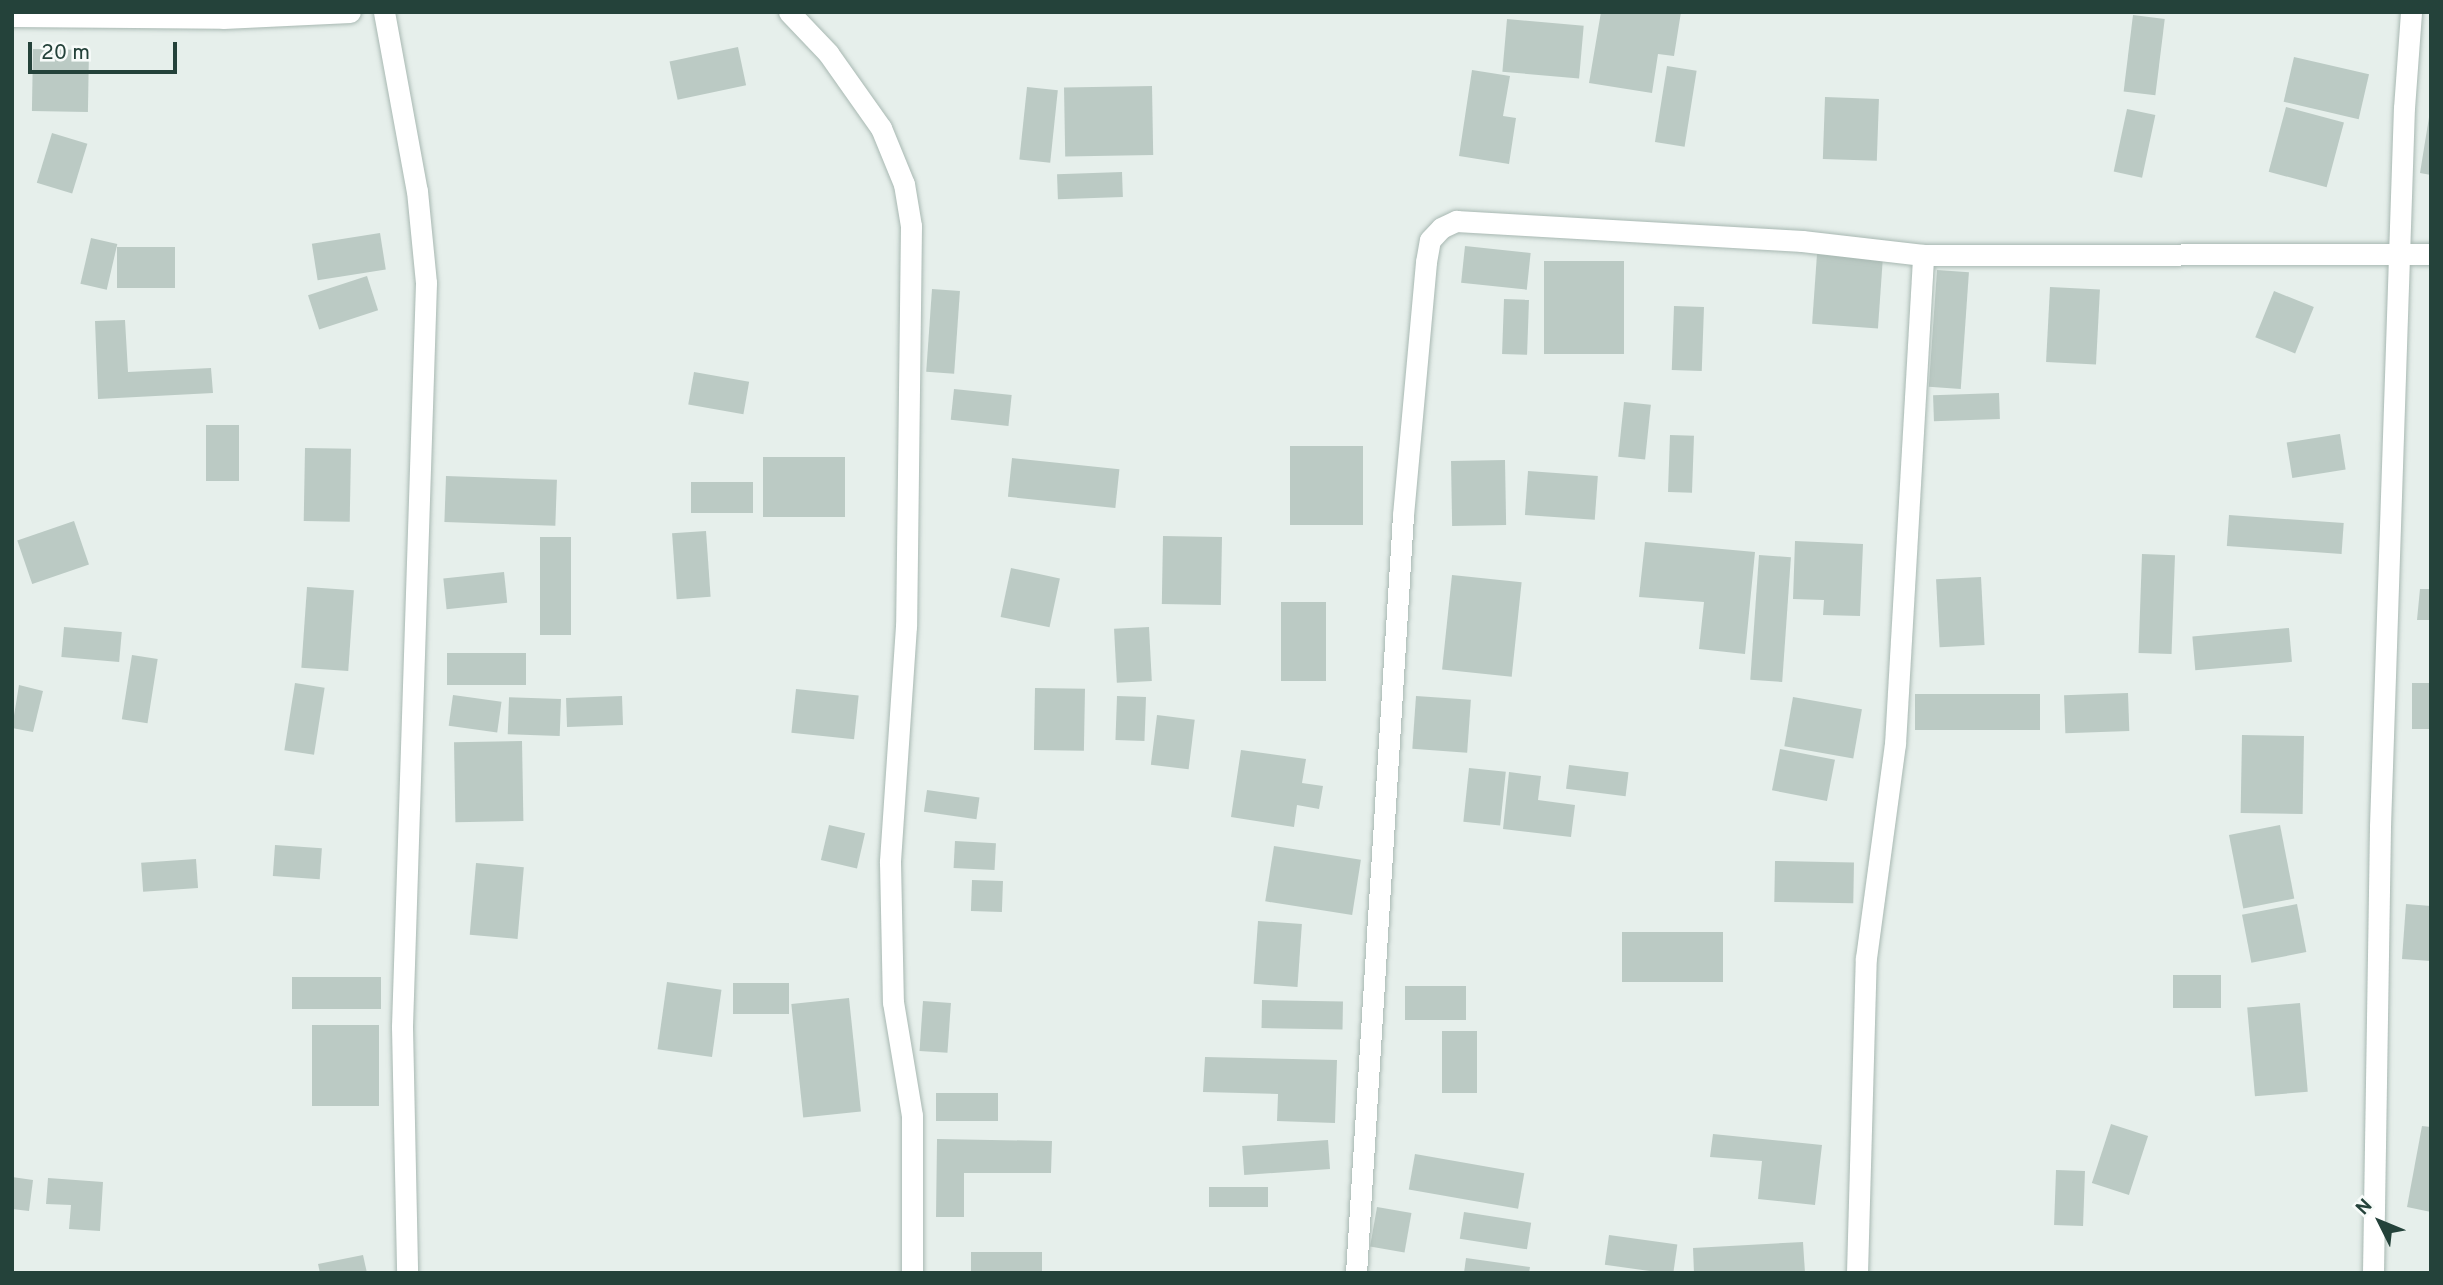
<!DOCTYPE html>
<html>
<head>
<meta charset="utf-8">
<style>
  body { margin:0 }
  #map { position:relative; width:2443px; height:1285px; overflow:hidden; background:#e6efeb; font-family:Overpass,sans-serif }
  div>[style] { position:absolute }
  .building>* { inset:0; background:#bbcac4; transform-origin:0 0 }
  .roads { filter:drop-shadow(0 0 2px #a8b8b2) drop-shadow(0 0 2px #a8b8b2) }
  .minor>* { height:21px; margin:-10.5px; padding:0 10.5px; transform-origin:10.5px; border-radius:10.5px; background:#fff }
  span { translate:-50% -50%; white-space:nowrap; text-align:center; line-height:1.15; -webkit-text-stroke:7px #f7fbf9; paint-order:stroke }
  .frame { position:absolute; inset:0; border:14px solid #24423a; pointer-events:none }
  .north { position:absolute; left:2345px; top:1187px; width:70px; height:70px; -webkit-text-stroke:5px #f7fbf9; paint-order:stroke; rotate:313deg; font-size:19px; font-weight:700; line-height:28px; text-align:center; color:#24423a }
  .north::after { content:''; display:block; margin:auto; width:24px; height:32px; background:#24423a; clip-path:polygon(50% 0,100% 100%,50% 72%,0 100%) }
  .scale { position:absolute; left:28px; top:42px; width:149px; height:32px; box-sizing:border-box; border:4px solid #24423a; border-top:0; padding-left:9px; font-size:21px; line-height:24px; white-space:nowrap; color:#24423a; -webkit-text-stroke:5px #f7fbf9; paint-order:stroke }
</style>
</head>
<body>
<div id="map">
  <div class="building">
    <div style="clip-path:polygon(1601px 12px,1681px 12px,1674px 56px,1658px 54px,1652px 93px,1589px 83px)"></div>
    <div style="left:2133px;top:15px;width:32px;height:77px;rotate:7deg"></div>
    <div style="left:1507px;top:19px;width:77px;height:53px;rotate:5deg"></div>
    <div style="left:738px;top:47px;width:39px;height:70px;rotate:78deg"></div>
    <div style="left:33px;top:49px;width:56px;height:62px;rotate:1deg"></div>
    <div style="left:2294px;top:57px;width:77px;height:46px;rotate:13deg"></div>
    <div style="left:1667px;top:66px;width:30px;height:77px;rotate:9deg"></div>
    <div style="clip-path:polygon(1472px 70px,1510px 76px,1503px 116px,1516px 118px,1509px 164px,1459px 156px)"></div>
    <div style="left:1152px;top:86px;width:69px;height:88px;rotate:89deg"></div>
    <div style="left:1027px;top:87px;width:31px;height:73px;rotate:6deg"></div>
    <div style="left:1825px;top:97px;width:54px;height:62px;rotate:2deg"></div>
    <div style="clip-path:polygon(2431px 105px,2431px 175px,2420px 173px)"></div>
    <div style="left:2286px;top:107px;width:60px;height:67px;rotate:15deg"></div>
    <div style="left:2127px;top:109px;width:29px;height:64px;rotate:12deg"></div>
    <div style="left:52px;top:133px;width:37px;height:52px;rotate:17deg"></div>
    <div style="left:1122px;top:172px;width:25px;height:65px;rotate:88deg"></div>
    <div style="left:380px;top:233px;width:37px;height:69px;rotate:81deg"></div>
    <div style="left:91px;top:238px;width:27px;height:47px;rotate:13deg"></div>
    <div style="left:1465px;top:246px;width:66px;height:37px;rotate:6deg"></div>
    <div style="left:117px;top:247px;width:58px;height:41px"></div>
    <div style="left:1817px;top:254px;width:66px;height:70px;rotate:4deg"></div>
    <div style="left:1544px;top:261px;width:80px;height:93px"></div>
    <div style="left:1937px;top:270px;width:32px;height:117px;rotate:4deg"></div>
    <div style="left:367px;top:276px;width:36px;height:62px;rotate:72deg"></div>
    <div style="left:2050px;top:287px;width:50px;height:75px;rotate:3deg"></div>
    <div style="left:932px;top:289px;width:28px;height:83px;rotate:4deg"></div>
    <div style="left:2274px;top:291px;width:43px;height:50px;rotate:22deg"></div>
    <div style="left:1504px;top:299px;width:25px;height:55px;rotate:2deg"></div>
    <div style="left:1674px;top:306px;width:30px;height:64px;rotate:2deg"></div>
    <div style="clip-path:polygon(125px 320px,128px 372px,211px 368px,213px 393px,98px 399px,95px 321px)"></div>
    <div style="left:694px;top:372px;width:56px;height:33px;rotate:10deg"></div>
    <div style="left:954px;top:389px;width:58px;height:31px;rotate:6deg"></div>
    <div style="left:1999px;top:393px;width:26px;height:66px;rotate:88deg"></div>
    <div style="left:1624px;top:402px;width:27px;height:55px;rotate:6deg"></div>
    <div style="left:206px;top:425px;width:33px;height:56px"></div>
    <div style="left:2340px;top:434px;width:36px;height:54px;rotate:81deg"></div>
    <div style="left:1670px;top:435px;width:24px;height:57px;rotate:2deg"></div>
    <div style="left:1290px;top:446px;width:73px;height:79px"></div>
    <div style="left:305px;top:448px;width:46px;height:73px;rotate:1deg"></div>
    <div style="left:763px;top:457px;width:82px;height:60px"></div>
    <div style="left:1012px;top:458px;width:108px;height:39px;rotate:6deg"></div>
    <div style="left:1505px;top:460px;width:65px;height:54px;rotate:89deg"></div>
    <div style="left:1528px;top:471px;width:70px;height:44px;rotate:4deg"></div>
    <div style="left:446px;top:476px;width:111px;height:46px;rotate:2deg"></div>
    <div style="left:753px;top:482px;width:31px;height:62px;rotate:90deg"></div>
    <div style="left:2229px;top:515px;width:115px;height:31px;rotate:4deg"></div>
    <div style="left:74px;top:521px;width:46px;height:60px;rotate:71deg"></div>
    <div style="left:706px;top:531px;width:66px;height:34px;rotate:86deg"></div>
    <div style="left:1163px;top:536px;width:59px;height:68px;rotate:1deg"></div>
    <div style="left:540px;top:537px;width:31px;height:98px"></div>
    <div style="clip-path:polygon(1795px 541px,1863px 544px,1860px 616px,1823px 615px,1824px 600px,1793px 599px)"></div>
    <div style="clip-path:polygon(1645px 542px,1755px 552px,1745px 654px,1699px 649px,1704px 602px,1639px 597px)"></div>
    <div style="left:2142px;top:554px;width:33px;height:99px;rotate:2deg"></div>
    <div style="left:1759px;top:555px;width:32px;height:125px;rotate:4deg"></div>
    <div style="left:1011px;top:568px;width:50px;height:50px;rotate:12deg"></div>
    <div style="left:504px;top:572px;width:31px;height:61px;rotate:84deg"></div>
    <div style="left:1452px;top:575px;width:70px;height:95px;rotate:6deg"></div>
    <div style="left:1981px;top:577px;width:68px;height:45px;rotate:87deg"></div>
    <div style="left:307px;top:587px;width:47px;height:81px;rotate:4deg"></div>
    <div style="clip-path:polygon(2420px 589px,2431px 589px,2431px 620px,2417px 620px)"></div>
    <div style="left:1281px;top:602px;width:45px;height:79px"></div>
    <div style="left:64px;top:627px;width:58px;height:30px;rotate:5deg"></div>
    <div style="left:1149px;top:627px;width:54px;height:35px;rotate:87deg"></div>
    <div style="left:2289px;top:628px;width:34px;height:97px;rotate:85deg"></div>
    <div style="left:447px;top:653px;width:79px;height:32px"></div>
    <div style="left:132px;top:655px;width:26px;height:65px;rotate:9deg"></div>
    <div style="left:295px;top:683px;width:30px;height:68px;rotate:9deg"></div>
    <div style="left:2412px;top:683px;width:19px;height:46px"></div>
    <div style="clip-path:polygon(19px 685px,43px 691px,33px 732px,12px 728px)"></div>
    <div style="left:1035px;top:688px;width:50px;height:62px;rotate:1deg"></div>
    <div style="left:796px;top:689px;width:63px;height:44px;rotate:6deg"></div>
    <div style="left:2128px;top:693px;width:38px;height:64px;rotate:88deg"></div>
    <div style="left:2040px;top:694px;width:36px;height:125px;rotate:90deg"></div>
    <div style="left:453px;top:695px;width:49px;height:31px;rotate:8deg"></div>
    <div style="left:622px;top:696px;width:29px;height:56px;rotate:88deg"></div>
    <div style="left:1117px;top:696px;width:29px;height:44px;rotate:2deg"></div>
    <div style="left:1416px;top:696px;width:55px;height:53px;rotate:4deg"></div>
    <div style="left:1793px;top:697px;width:70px;height:50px;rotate:10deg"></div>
    <div style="left:561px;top:699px;width:37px;height:52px;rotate:92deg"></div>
    <div style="left:1157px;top:715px;width:38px;height:50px;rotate:7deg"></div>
    <div style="left:2242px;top:735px;width:62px;height:78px;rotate:1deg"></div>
    <div style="left:522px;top:741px;width:80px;height:68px;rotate:89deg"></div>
    <div style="left:1780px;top:749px;width:56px;height:42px;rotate:11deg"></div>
    <div style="clip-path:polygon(1241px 750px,1306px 759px,1302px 783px,1323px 786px,1319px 809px,1297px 805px,1294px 827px,1231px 817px)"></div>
    <div style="left:1569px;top:765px;width:60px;height:24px;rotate:7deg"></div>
    <div style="left:1469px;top:768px;width:37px;height:54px;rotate:6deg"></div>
    <div style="clip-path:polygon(1509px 772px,1541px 776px,1538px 800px,1575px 805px,1571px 837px,1503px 829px)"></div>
    <div style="left:927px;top:790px;width:53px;height:22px;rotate:8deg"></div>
    <div style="left:829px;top:825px;width:37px;height:36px;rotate:13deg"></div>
    <div style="left:2280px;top:825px;width:75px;height:52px;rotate:79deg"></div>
    <div style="left:955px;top:841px;width:41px;height:27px;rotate:3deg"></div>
    <div style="left:275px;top:845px;width:47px;height:31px;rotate:4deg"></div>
    <div style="left:1274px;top:846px;width:88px;height:56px;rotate:9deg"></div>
    <div style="left:196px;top:859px;width:29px;height:55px;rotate:86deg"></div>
    <div style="left:1775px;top:861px;width:79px;height:41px;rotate:1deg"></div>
    <div style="left:476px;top:863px;width:48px;height:72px;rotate:5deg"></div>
    <div style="left:972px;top:880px;width:31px;height:31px;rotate:2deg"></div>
    <div style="left:2297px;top:904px;width:49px;height:56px;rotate:79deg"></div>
    <div style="clip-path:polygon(2406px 904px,2431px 906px,2431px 961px,2402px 959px)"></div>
    <div style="left:1258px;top:921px;width:44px;height:63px;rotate:4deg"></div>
    <div style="left:1723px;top:932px;width:50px;height:101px;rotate:90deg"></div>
    <div style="left:2173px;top:975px;width:48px;height:33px"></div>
    <div style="left:292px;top:977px;width:89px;height:32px"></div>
    <div style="left:667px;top:982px;width:55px;height:68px;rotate:8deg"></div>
    <div style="left:733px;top:983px;width:56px;height:31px"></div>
    <div style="left:1466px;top:986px;width:34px;height:61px;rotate:90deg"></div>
    <div style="left:849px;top:998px;width:114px;height:58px;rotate:84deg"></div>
    <div style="left:1262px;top:1000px;width:81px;height:28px;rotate:1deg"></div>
    <div style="left:923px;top:1001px;width:28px;height:50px;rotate:4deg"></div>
    <div style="left:2300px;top:1003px;width:89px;height:53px;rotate:85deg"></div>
    <div style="left:379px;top:1025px;width:81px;height:67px;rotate:90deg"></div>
    <div style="left:1442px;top:1031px;width:35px;height:62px"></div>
    <div style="clip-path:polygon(1205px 1057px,1337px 1060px,1335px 1123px,1277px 1121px,1278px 1094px,1203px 1092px)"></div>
    <div style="left:998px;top:1093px;width:28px;height:62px;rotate:90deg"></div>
    <div style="left:2111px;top:1124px;width:39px;height:62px;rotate:18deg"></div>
    <div style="clip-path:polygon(2422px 1126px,2431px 1127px,2431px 1212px,2407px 1207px)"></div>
    <div style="clip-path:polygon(1713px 1134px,1822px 1145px,1815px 1205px,1758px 1199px,1762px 1161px,1710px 1157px)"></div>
    <div style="clip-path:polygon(937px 1139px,1052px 1141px,1051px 1173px,964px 1173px,964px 1217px,936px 1217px)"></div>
    <div style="left:1328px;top:1140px;width:29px;height:86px;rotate:86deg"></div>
    <div style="left:1415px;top:1154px;width:111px;height:36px;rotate:10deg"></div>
    <div style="left:2056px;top:1170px;width:29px;height:55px;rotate:2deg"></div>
    <div style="clip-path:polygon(12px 1177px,33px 1180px,29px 1211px,12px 1209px)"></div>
    <div style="clip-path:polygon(48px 1178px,103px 1182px,100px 1231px,69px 1229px,71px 1205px,46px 1204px)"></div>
    <div style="left:1268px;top:1187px;width:20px;height:59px;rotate:90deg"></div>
    <div style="left:1377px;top:1207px;width:35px;height:40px;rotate:10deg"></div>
    <div style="left:1464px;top:1212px;width:68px;height:27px;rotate:9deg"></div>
    <div style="left:1609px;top:1235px;width:69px;height:30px;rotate:8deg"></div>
    <div style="clip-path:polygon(1803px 1242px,1805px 1273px,1694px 1273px,1693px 1248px)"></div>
    <div style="left:1042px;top:1252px;width:21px;height:71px;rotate:90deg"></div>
    <div style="clip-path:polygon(363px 1255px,367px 1273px,320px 1273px,318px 1264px)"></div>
    <div style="clip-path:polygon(1466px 1258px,1530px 1267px,1529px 1273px,1464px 1273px)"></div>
  </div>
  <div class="roads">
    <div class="minor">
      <div style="left:384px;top:12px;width:182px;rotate:79.6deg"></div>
      <div style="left:417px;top:191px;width:92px;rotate:84.4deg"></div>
      <div style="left:426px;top:283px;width:744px;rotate:91.85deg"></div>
      <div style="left:402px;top:1027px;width:246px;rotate:88.8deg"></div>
      <div style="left:789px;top:12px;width:57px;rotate:46.4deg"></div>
      <div style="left:828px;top:53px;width:92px;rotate:54.8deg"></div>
      <div style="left:881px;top:128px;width:61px;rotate:67.7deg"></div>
      <div style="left:904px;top:184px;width:43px;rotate:80.5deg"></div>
      <div style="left:911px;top:226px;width:400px;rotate:90.7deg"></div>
      <div style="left:906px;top:626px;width:237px;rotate:93.9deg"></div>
      <div style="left:890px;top:862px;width:140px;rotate:88.8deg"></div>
      <div style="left:893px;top:1002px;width:115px;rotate:80.5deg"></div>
      <div style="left:912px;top:1115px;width:158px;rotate:90deg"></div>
      <div style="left:12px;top:16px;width:211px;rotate:0.5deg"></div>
      <div style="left:223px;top:18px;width:127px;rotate:-2.7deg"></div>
      <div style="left:1356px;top:1273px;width:759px;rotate:-86.45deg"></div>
      <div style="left:1403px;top:515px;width:254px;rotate:-84.8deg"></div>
      <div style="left:1426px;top:262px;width:22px;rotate:-80deg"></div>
      <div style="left:1430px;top:240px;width:16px;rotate:-47deg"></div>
      <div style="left:1441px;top:228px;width:17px;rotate:-25deg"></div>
      <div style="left:1456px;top:221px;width:347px;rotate:3.3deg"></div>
      <div style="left:1802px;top:241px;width:122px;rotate:6.6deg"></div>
      <div style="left:1923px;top:255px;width:508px;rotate:-0.11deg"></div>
      <div style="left:1857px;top:1273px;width:315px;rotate:-88.4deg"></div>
      <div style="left:1866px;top:958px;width:216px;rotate:-82.3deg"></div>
      <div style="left:1895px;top:744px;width:490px;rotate:-86.7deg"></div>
      <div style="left:2373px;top:1273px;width:447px;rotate:-89.1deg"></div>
      <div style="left:2380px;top:826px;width:718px;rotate:-88.09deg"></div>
      <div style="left:2404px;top:108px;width:96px;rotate:-85.8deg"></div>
    </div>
  </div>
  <div class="frame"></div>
  <div class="north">N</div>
  <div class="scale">20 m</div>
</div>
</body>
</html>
